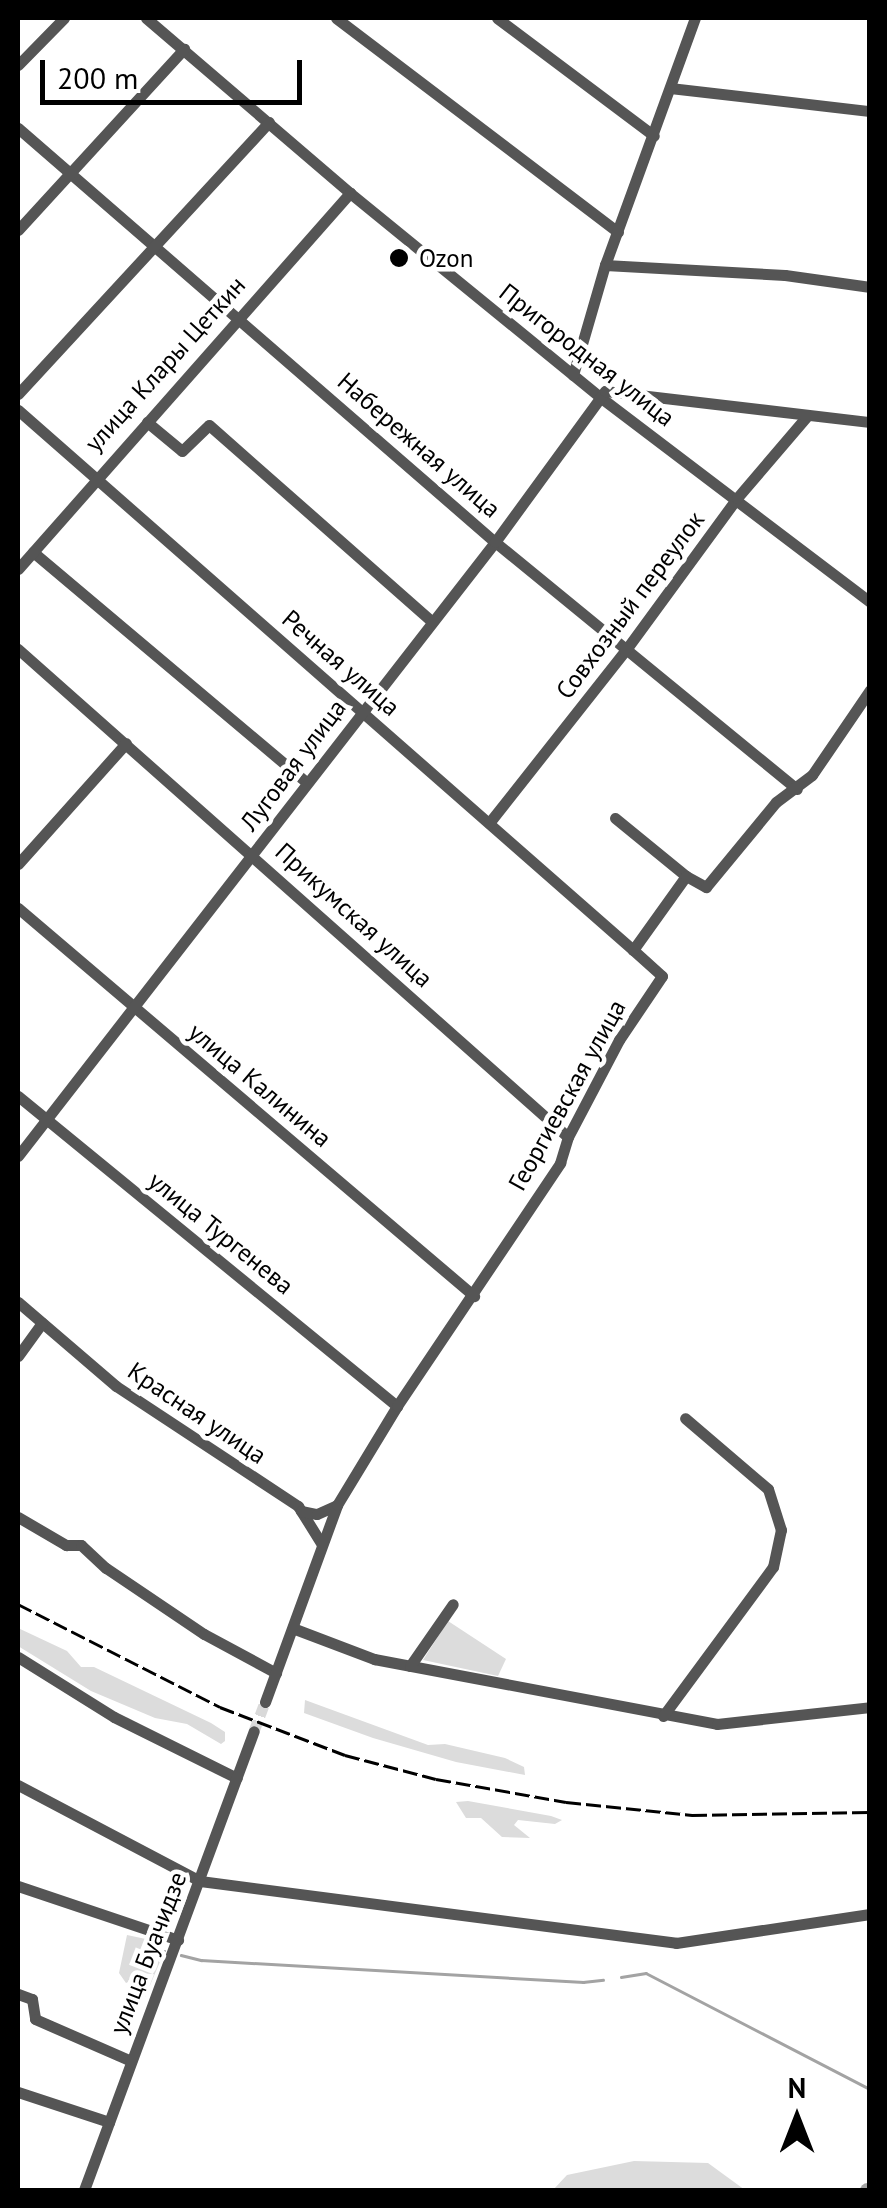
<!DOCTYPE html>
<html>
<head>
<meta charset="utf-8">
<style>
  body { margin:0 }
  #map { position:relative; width:887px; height:2208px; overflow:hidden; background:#fff; font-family:"PT Sans",sans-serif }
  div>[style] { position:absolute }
  .green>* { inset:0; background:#dcdcdc }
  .stream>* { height:2.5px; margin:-1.25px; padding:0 1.25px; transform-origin:1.25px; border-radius:1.25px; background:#a3a3a3 }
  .river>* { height:15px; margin:-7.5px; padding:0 7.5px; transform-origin:7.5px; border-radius:7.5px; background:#a3a3a3 }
  .minor-tunnel>* { height:11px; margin-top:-5.5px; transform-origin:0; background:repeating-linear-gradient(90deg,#d9d9d9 0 11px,transparent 0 16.5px) }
  .minor>* { height:11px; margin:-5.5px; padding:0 5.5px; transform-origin:5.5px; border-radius:5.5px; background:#555 }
  .rail>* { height:2.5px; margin-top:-1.25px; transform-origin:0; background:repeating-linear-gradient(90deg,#000 0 15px,transparent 0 20px) }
  .dots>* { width:28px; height:28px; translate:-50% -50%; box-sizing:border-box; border:5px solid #fff; border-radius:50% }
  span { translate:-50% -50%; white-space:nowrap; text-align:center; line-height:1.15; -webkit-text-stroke:9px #fff; paint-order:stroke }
  .poi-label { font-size:25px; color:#000 }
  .left { translate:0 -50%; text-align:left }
  .street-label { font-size:25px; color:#000 }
  .frame { position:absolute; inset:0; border:20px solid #000; pointer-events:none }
  .north { position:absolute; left:747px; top:2068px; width:100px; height:100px; -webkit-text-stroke:8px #fff; paint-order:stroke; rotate:0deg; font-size:28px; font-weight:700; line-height:40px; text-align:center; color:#000 }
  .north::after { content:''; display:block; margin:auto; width:35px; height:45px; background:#000; clip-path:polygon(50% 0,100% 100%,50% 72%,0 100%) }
  .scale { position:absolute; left:40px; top:60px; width:262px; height:45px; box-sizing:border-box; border:5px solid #000; border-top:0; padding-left:12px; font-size:30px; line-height:35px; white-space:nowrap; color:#000; -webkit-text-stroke:8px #fff; paint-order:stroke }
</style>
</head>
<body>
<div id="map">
  <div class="green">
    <div style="clip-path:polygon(448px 1621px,506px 1659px,498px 1676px,423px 1660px)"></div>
    <div style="clip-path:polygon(18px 1628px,67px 1651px,81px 1667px,94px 1667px,211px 1723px,225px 1732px,225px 1741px,221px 1744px,187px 1724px,155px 1718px,91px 1691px,18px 1646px)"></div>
    <div style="clip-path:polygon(305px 1700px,428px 1745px,445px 1744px,505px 1758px,524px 1767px,525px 1775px,456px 1762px,373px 1738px,304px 1713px)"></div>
    <div style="clip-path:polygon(468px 1801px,551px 1816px,562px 1820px,555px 1824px,518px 1820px,514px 1825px,530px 1838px,502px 1837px,481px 1818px,466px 1818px,456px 1802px)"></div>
    <div style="clip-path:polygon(127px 1935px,160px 1942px,162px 1957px,145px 1997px,135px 1989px,136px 1979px,126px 1983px,119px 1973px)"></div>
    <div style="clip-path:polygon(634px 2161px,708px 2163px,745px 2190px,553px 2190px,567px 2175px)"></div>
  </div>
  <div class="stream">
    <div style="left:162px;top:1951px;width:3px"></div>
    <div style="left:181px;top:1955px;width:21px;rotate:14deg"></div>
    <div style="left:201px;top:1960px;width:383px;rotate:3.3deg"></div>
    <div style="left:583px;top:1982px;width:20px;rotate:-6deg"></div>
    <div style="left:621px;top:1977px;width:25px;rotate:-9deg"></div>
    <div style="left:646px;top:1973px;width:252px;rotate:27.4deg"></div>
  </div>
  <div class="river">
    <div style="left:867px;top:2190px;width:3px"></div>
  </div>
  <div class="minor-tunnel">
    <div style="left:254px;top:1731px;width:31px;rotate:-69deg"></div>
  </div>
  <div class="minor">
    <div style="left:146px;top:18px;width:269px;rotate:40.6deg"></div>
    <div style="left:350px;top:193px;width:323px;rotate:39.2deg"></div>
    <div style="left:600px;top:397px;width:339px;rotate:37.2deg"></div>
    <div style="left:336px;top:18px;width:354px;rotate:37.2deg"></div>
    <div style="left:497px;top:18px;width:196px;rotate:36.9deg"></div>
    <div style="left:18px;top:65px;width:66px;rotate:-45.6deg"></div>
    <div style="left:670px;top:88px;width:201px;rotate:6.6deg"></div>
    <div style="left:18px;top:128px;width:632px;rotate:40.96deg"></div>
    <div style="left:495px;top:542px;width:390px;rotate:39.3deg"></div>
    <div style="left:18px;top:230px;width:246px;rotate:-47.5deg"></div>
    <div style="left:605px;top:265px;width:180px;rotate:3.2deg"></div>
    <div style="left:785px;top:275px;width:86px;rotate:8deg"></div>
    <div style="left:573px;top:375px;width:115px;rotate:-73.8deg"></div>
    <div style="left:605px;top:265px;width:263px;rotate:-70deg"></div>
    <div style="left:18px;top:394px;width:370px;rotate:-47.3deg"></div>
    <div style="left:18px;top:410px;width:818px;rotate:41.28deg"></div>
    <div style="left:147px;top:422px;width:45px;rotate:39.6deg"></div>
    <div style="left:182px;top:451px;width:37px;rotate:-44deg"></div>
    <div style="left:209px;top:425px;width:295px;rotate:41.4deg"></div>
    <div style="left:33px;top:552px;width:358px;rotate:40.1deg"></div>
    <div style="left:18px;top:569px;width:502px;rotate:-48.56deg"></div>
    <div style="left:18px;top:649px;width:735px;rotate:41.58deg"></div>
    <div style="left:615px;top:818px;width:92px;rotate:39.2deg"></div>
    <div style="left:489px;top:823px;width:219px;rotate:-51.7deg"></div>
    <div style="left:625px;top:651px;width:190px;rotate:-53.8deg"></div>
    <div style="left:737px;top:498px;width:109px;rotate:-49.5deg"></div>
    <div style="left:18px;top:864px;width:162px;rotate:-48.2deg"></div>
    <div style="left:18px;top:908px;width:599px;rotate:40.39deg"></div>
    <div style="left:18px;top:1096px;width:490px;rotate:39.3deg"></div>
    <div style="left:18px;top:1156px;width:778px;rotate:-52.16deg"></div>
    <div style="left:495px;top:542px;width:187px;rotate:-53.9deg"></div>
    <div style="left:605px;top:391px;width:267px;rotate:6.7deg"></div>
    <div style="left:18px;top:1302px;width:129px;rotate:40.6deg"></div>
    <div style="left:116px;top:1386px;width:218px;rotate:33.4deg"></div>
    <div style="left:298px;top:1506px;width:44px;rotate:58.1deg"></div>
    <div style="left:18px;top:1356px;width:41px;rotate:-54deg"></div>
    <div style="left:301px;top:1511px;width:16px;rotate:11deg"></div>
    <div style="left:317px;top:1514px;width:22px;rotate:-24deg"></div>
    <div style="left:18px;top:1517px;width:56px;rotate:30.3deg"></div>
    <div style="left:66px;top:1545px;width:15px"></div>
    <div style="left:81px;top:1545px;width:34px;rotate:43deg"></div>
    <div style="left:106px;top:1568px;width:118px;rotate:34deg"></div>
    <div style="left:204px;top:1634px;width:82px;rotate:28.4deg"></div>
    <div style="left:295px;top:1629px;width:85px;rotate:20.8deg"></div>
    <div style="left:374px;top:1659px;width:349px;rotate:10.7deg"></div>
    <div style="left:717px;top:1724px;width:154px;rotate:-6.3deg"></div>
    <div style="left:18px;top:1657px;width:113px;rotate:32deg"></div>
    <div style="left:114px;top:1717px;width:137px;rotate:26.4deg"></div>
    <div style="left:410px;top:1666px;width:75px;rotate:-55.3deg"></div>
    <div style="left:265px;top:1702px;width:210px;rotate:-69.9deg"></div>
    <div style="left:337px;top:1505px;width:116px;rotate:-58.8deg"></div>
    <div style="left:397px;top:1406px;width:293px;rotate:-56.1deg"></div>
    <div style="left:560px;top:1163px;width:27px;rotate:-73deg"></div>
    <div style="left:568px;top:1137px;width:110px;rotate:-62.3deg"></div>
    <div style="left:619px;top:1040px;width:77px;rotate:-56.1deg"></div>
    <div style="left:662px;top:976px;width:39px;rotate:-138deg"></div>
    <div style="left:633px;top:950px;width:91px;rotate:-54.4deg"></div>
    <div style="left:686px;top:876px;width:23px;rotate:29deg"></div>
    <div style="left:706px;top:887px;width:110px;rotate:-50.5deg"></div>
    <div style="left:776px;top:802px;width:45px;rotate:-36.9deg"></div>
    <div style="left:812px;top:775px;width:103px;rotate:-55.7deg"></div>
    <div style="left:663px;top:1716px;width:185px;rotate:-53.6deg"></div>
    <div style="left:773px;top:1567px;width:38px;rotate:-78deg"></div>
    <div style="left:781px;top:1530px;width:43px;rotate:-107.6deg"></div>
    <div style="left:768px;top:1489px;width:109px;rotate:-139.5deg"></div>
    <div style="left:18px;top:1785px;width:206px;rotate:27.8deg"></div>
    <div style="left:200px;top:1881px;width:480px;rotate:7.4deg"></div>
    <div style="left:676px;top:1943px;width:196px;rotate:-8.5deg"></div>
    <div style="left:18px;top:1886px;width:169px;rotate:18.6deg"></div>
    <div style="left:18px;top:1994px;width:15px;rotate:20deg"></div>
    <div style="left:32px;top:1999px;width:20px;rotate:81deg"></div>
    <div style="left:35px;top:2019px;width:105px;rotate:23.6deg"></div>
    <div style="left:18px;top:2092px;width:96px;rotate:18.2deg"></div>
    <div style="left:84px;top:2190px;width:489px;rotate:-69.7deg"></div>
  </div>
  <div class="rail">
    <div style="left:18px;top:1604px;width:227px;rotate:27deg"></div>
    <div style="left:220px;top:1707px;width:134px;rotate:21deg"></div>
    <div style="left:345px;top:1755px;width:94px;rotate:14.8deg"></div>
    <div style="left:436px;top:1779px;width:132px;rotate:10deg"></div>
    <div style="left:566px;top:1802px;width:127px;rotate:5.9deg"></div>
    <div style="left:692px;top:1815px;width:178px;rotate:-1deg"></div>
  </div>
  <div class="dots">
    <div style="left:399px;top:258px;background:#000"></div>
  </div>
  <div class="poi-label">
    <span class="left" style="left:419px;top:258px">Ozon</span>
  </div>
  <div class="street-label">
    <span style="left:587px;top:355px;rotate:38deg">Пригородная улица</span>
    <span style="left:165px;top:364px;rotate:-48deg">улица Клары Цеткин</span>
    <span style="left:419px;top:445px;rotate:41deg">Набережная улица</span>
    <span style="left:630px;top:605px;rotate:-53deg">Совхозный переулок</span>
    <span style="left:341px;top:663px;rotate:41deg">Речная улица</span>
    <span style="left:293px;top:765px;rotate:-53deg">Луговая улица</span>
    <span style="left:354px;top:915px;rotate:42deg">Прикумская улица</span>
    <span style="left:260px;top:1085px;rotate:40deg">улица Калинина</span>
    <span style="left:567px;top:1095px;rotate:-61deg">Георгиевская улица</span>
    <span style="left:221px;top:1233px;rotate:39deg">улица Тургенева</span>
    <span style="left:197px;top:1413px;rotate:34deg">Красная улица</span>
    <span style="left:148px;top:1953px;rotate:-69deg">улица Буачидзе</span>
  </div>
  <div class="frame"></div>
  <div class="north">N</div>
  <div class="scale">200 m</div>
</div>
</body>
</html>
